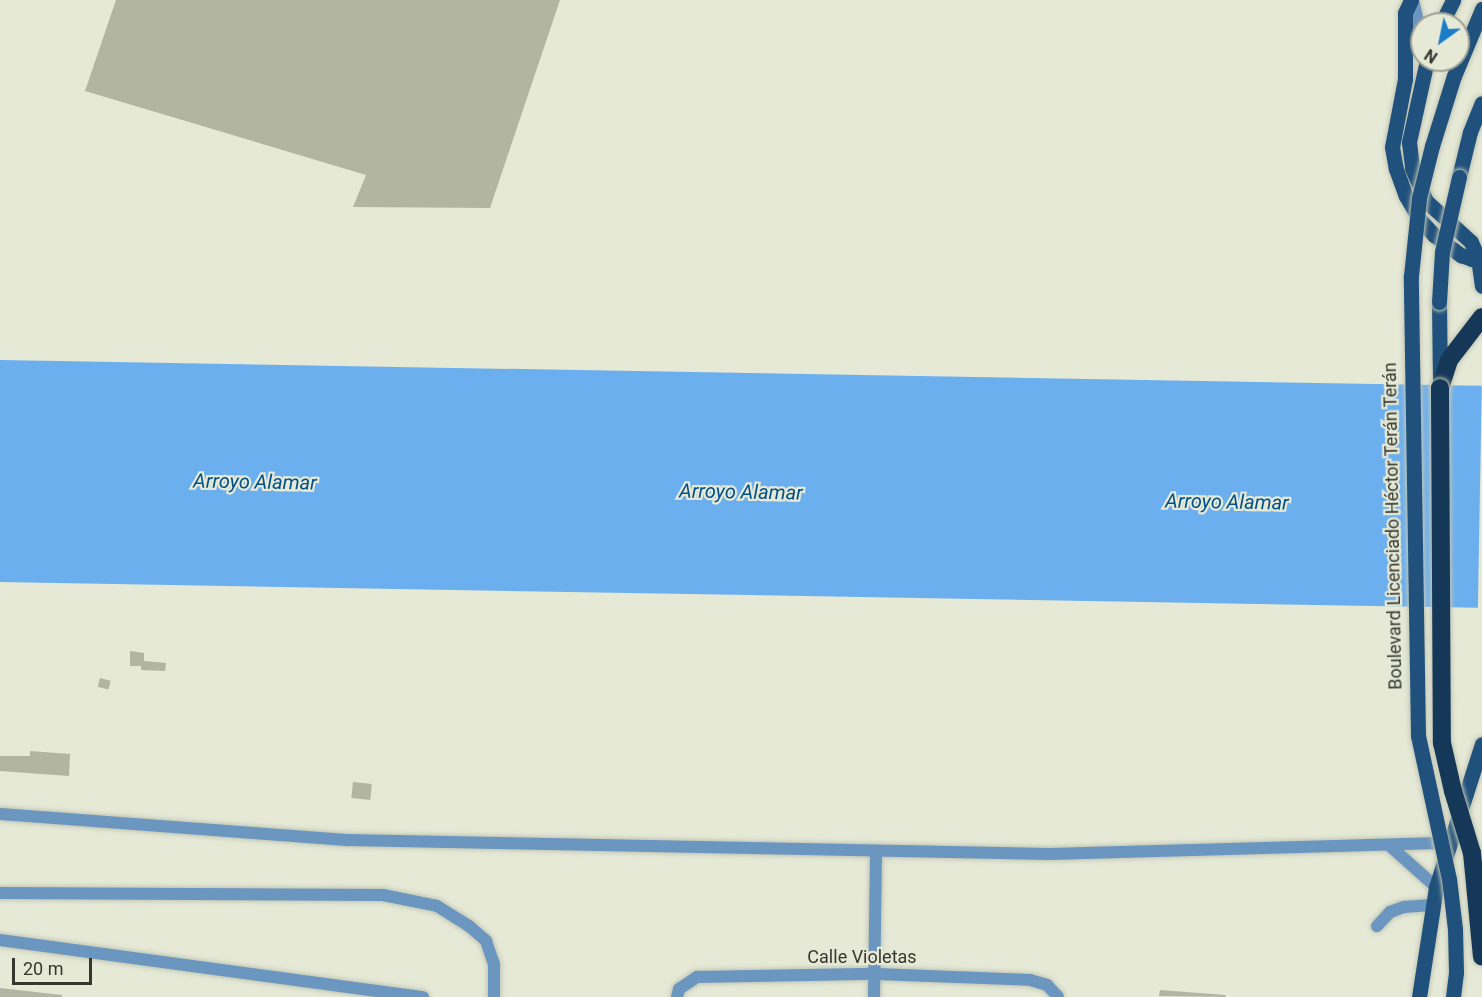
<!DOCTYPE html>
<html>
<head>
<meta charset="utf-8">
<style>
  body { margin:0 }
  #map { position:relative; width:1482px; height:997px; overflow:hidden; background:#e5e9d6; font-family:Roboto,sans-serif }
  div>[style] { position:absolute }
  .water>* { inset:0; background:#6cafee; transform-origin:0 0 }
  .building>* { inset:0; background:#b1b5a2; transform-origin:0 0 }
  .roads { filter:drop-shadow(0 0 2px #c2c6b5) drop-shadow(0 0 2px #c2c6b5) }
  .lane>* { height:12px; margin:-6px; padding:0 6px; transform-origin:6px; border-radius:6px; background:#6b96c0 }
  .street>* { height:12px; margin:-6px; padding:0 6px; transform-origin:6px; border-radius:6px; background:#6b96c0 }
  .primary>* { height:15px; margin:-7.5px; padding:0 7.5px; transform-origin:7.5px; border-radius:7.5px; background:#20517c }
  .highway>* { height:18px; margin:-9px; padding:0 9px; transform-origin:9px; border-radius:9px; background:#153858 }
  .bridges { filter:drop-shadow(0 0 2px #c2c6b5) drop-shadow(0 0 2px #c2c6b5) }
  .primary-bridge>* { height:15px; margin:-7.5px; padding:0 7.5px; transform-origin:7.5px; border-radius:7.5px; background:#20517c }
  .highway-bridge>* { height:18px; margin:-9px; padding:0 9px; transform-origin:9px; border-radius:9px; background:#153858 }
  span { translate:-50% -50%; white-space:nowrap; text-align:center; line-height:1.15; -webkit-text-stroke:4.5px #e5e9d6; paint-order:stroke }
  .street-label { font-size:18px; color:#363830 }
  .water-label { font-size:20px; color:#005089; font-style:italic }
  .north { position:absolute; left:1410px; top:12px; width:60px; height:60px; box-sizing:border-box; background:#e5e9d6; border:2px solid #9fa294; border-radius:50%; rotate:213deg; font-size:16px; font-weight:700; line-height:24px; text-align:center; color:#363830 }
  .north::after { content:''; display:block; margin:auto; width:21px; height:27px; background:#1b7cc8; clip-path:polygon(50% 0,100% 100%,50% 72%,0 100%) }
  .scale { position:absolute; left:12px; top:958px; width:80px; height:27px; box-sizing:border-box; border:3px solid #363830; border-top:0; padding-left:8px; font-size:18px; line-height:21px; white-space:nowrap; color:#363830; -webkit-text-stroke:4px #e5e9d6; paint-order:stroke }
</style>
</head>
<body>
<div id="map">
  <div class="water">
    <div style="left:0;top:360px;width:1482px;height:222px;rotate:1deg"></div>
  </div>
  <div class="building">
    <div style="clip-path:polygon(116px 0,560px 0,490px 208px,353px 207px,366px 175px,85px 91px)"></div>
    <div style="clip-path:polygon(130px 651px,144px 653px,144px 661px,166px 663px,165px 671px,141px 670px,141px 666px,130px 666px)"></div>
    <div style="left:100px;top:678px;width:11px;height:9px;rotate:15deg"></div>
    <div style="clip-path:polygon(30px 751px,70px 754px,69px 776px,0 771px,0 756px,30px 756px)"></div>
    <div style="left:353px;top:782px;width:19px;height:16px;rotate:6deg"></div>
    <div style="clip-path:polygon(0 988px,62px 995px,62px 997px,0 997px)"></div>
    <div style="clip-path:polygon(1160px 990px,1226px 995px,1225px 997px,1159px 996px)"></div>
  </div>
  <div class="roads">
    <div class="lane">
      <div style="left:0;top:893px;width:383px;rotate:0.3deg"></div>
      <div style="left:383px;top:895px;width:55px;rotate:11.5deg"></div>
      <div style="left:437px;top:906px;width:38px;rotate:32deg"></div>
      <div style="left:469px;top:926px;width:23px;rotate:41deg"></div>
      <div style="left:486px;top:941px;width:24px;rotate:71deg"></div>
      <div style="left:494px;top:964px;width:33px;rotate:90deg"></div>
      <div style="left:0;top:940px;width:427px;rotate:7.7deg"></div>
    </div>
    <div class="street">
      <div style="left:1413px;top:0;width:40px;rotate:77deg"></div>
      <div style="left:0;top:814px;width:348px;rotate:4.3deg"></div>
      <div style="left:347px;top:840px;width:703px;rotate:1.14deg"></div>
      <div style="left:1050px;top:854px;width:399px;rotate:-1.6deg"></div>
      <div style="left:1390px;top:846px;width:62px;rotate:41.7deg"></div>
      <div style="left:1377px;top:926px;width:19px;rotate:-47deg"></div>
      <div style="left:1390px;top:912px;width:15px;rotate:-20deg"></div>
      <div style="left:1404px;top:907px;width:31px;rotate:-4deg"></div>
      <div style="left:677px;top:997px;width:8px;rotate:-76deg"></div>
      <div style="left:679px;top:989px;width:22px;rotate:-34deg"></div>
      <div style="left:697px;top:977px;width:180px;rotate:-1deg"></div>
      <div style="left:877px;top:974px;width:153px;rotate:2.2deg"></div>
      <div style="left:1030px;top:980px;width:18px;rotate:16deg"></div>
      <div style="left:1047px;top:985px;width:16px;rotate:47deg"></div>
      <div style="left:874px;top:997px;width:146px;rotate:-89.2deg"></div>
    </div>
    <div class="primary">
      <div style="left:1411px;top:0;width:14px;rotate:115deg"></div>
      <div style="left:1405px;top:13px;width:66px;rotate:90deg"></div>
      <div style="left:1405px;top:79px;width:69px;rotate:100.8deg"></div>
      <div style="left:1392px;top:147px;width:22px;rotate:80deg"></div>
      <div style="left:1396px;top:169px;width:29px;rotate:70deg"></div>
      <div style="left:1406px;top:196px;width:28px;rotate:60deg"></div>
      <div style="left:1420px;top:220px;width:21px;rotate:47deg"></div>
      <div style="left:1434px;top:235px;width:34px;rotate:37deg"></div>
      <div style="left:1461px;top:255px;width:12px;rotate:20deg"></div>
      <div style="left:1472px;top:259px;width:10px;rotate:-11deg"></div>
      <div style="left:1441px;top:24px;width:27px;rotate:-63deg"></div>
      <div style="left:1427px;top:60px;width:84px;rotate:102.4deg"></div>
      <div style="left:1409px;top:142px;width:26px;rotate:83deg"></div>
      <div style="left:1412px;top:168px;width:36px;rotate:67deg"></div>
      <div style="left:1426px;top:201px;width:61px;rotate:42.3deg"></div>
      <div style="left:1471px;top:242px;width:17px;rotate:66deg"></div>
      <div style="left:1478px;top:258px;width:28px;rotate:82deg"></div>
      <div style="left:1459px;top:177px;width:46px;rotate:-76.3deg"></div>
      <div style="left:1470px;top:132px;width:31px;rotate:-68deg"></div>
      <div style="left:1439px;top:302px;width:78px;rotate:89.3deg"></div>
      <div style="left:1419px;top:997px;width:111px;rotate:-81.2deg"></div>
      <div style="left:1436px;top:887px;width:150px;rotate:-72.2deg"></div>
    </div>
    <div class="highway">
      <div style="left:1440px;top:388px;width:29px;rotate:-72deg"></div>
      <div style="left:1449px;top:360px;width:54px;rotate:-52.5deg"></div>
    </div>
  </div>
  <div class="bridges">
    <div class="primary-bridge">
      <div style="left:1439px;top:302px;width:50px;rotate:-86.6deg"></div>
      <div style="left:1442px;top:252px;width:77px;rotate:-77.2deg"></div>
      <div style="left:1453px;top:997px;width:25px;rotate:-83deg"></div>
      <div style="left:1456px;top:972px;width:43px;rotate:-91.3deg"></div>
      <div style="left:1455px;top:929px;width:50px;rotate:-96.8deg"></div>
      <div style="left:1449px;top:879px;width:146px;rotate:-102.2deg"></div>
      <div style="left:1418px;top:736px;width:460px;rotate:-90.9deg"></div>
      <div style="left:1411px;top:276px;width:78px;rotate:-84.1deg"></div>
      <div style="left:1419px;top:198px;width:54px;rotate:-76deg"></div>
      <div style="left:1432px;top:146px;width:73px;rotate:-72.6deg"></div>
      <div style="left:1454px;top:76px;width:73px;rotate:-67.3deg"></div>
    </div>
    <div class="highway-bridge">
      <div style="left:1440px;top:388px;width:355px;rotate:89.7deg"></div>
      <div style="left:1442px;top:743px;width:49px;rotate:77.1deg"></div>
      <div style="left:1453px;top:791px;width:65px;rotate:73deg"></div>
      <div style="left:1472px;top:853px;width:104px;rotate:84.5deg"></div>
    </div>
  </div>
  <div class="street-label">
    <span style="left:1393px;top:526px;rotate:-91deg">Boulevard Licenciado Héctor Terán Terán</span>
    <span style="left:862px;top:957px">Calle Violetas</span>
  </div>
  <div class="water-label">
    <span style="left:255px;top:482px;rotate:1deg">Arroyo Alamar</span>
    <span style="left:741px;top:492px;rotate:1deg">Arroyo Alamar</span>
    <span style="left:1227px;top:502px;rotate:1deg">Arroyo Alamar</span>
  </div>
  <div class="north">N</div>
  <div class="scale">20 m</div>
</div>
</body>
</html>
